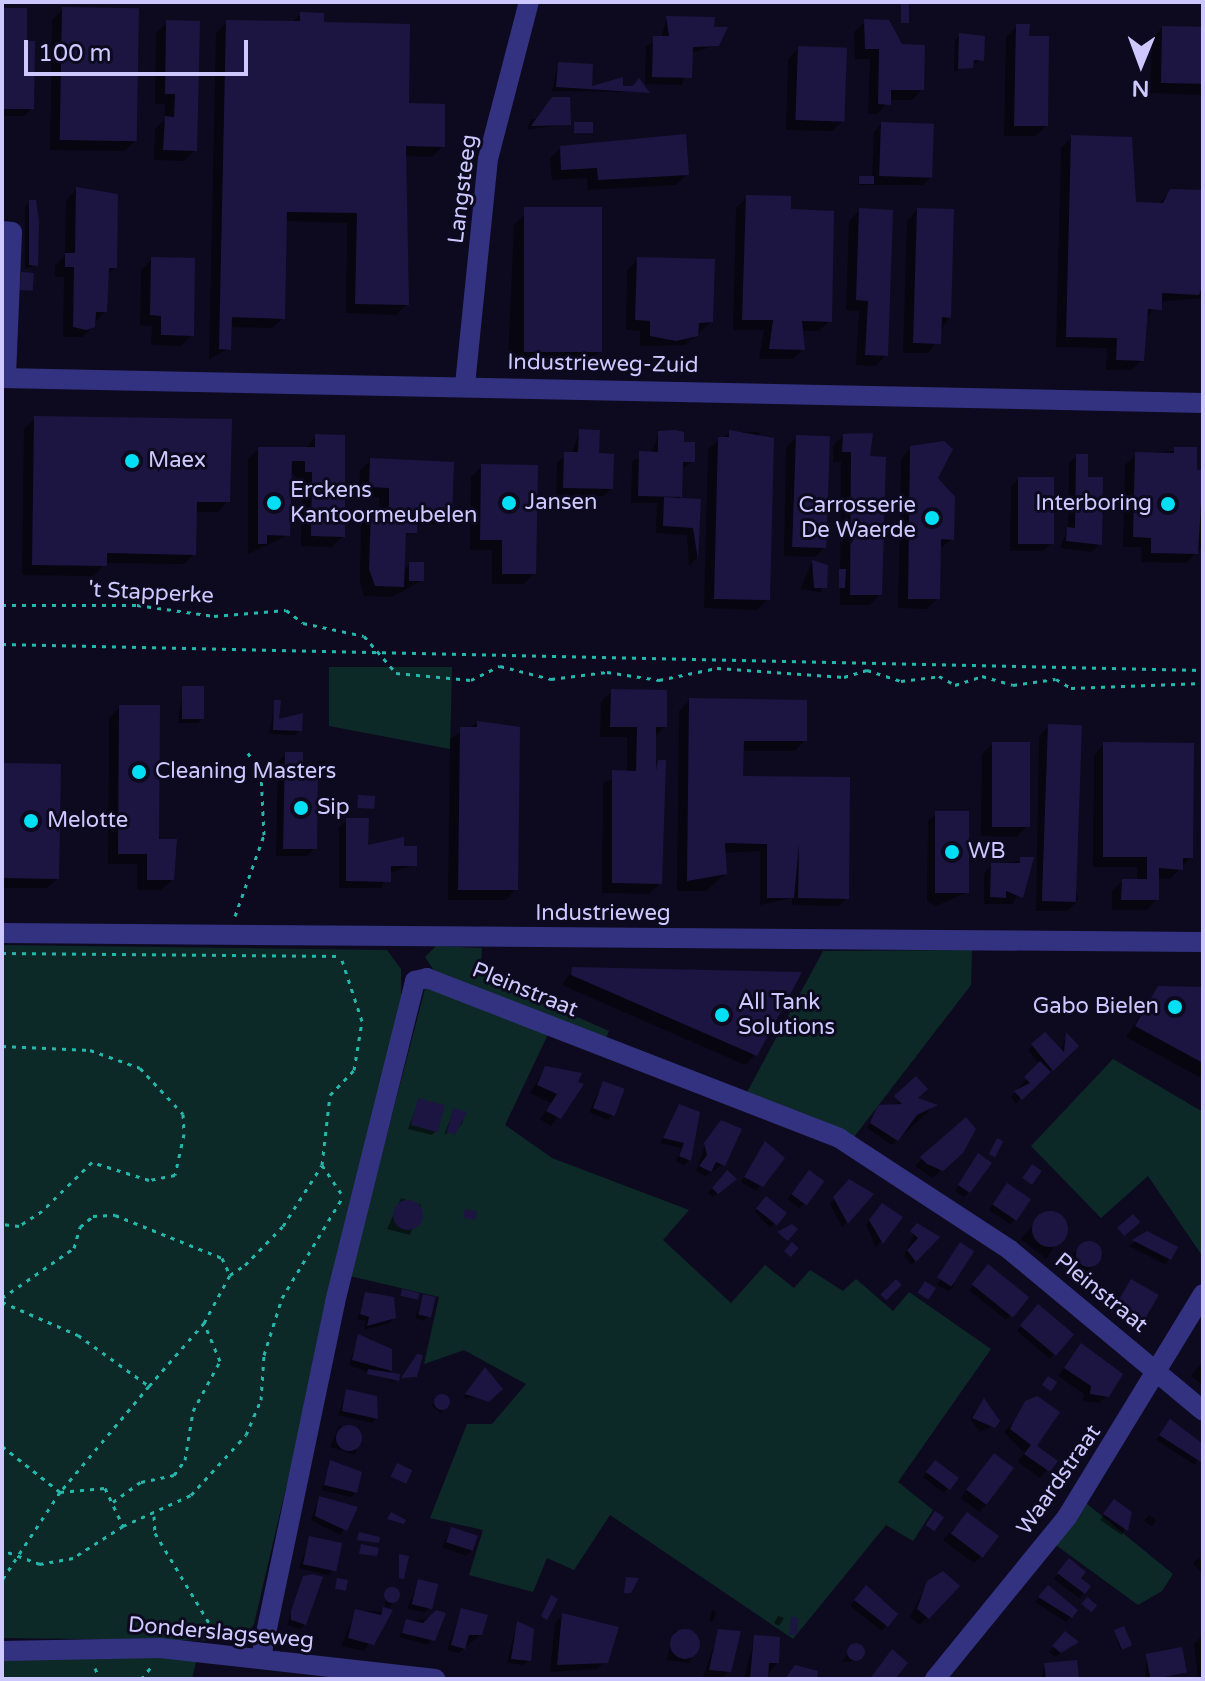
<!DOCTYPE html>
<html>
<head>
<meta charset="utf-8">
<style>
  body { margin:0 }
  #map { position:relative; width:1205px; height:1681px; overflow:hidden; background:#0d0a1f; font-family:"Varela Round",sans-serif }
  div>[style] { position:absolute }
  .green>* { inset:0; background:#0d2927 }
  .shadow>* { inset:0; background:#0007; transform-origin:0 0 }
  .building>* { inset:0; background:#1d1541; transform-origin:0 0 }
  .round { border-radius:50% }
  .path>* { height:3px; margin-top:-1.5px; transform-origin:0; background:repeating-linear-gradient(90deg,#24b7ac 0 4px,transparent 0 10px) }
  .minor>* { height:20px; margin:-10px; padding:0 10px; transform-origin:10px; border-radius:10px; background:#333281 }
  .dots>* { width:22px; height:22px; translate:-50% -50%; box-sizing:border-box; border:4px solid #0d0a1f; border-radius:50% }
  span { translate:-50% -50%; white-space:nowrap; text-align:center; line-height:1.15; -webkit-text-stroke:6px #0d0a1f; paint-order:stroke }
  .street-label { font-size:22px; color:#cdc8ff }
  .poi-label { font-size:22px; color:#cdc8ff }
  .left { translate:0 -50%; text-align:left }
  .right { translate:-100% -50%; text-align:right }
  .frame { position:absolute; inset:0; border:4px solid #cdc8ff; pointer-events:none }
  .north { position:absolute; left:1101px; top:24px; width:80px; height:80px; -webkit-text-stroke:6px #0d0a1f; paint-order:stroke; rotate:181deg; font-size:22px; font-weight:700; line-height:32px; text-align:center; color:#cdc8ff }
  .north::after { content:''; display:block; margin:auto; width:28px; height:36px; background:#cdc8ff; clip-path:polygon(50% 0,100% 100%,50% 72%,0 100%) }
  .scale { position:absolute; left:24px; top:40px; width:224px; height:36px; box-sizing:border-box; border:4px solid #cdc8ff; border-top:0; padding-left:10px; font-size:24px; line-height:28px; white-space:nowrap; color:#cdc8ff; -webkit-text-stroke:6px #0d0a1f; paint-order:stroke }
</style>
</head>
<body>
<div id="map">
  <div class="green">
    <div style="clip-path:polygon(329px 667px,452px 667px,450px 749px,329px 726px)"></div>
    <div style="clip-path:polygon(2px 945px,387px 950px,401px 969px,401px 996px,254px 1624px,243px 1641px,2px 1638px)"></div>
    <div style="clip-path:polygon(436px 946px,482px 948px,480px 974px,609px 1031px,605px 1040px,435px 972px,425px 957px)"></div>
    <div style="clip-path:polygon(972px 950px,971px 985px,854px 1137px,746px 1094px,823px 951px)"></div>
    <div style="clip-path:polygon(426px 985px,550px 1030px,505px 1125px,552px 1158px,689px 1210px,663px 1240px,731px 1303px,765px 1265px,794px 1288px,810px 1270px,843px 1291px,856px 1279px,893px 1311px,909px 1292px,991px 1349px,898px 1482px,933px 1510px,913px 1541px,886px 1525px,793px 1639px,610px 1515px,574px 1570px,547px 1558px,533px 1592px,469px 1575px,483px 1530px,430px 1518px,467px 1424px,492px 1424px,526px 1384px,464px 1350px,424px 1364px,439px 1297px,350px 1276px)"></div>
    <div style="clip-path:polygon(1113px 1059px,1203px 1112px,1203px 1257px,1148px 1176px,1101px 1218px,1031px 1146px)"></div>
    <div style="clip-path:polygon(1086px 1503px,1173px 1574px,1162px 1591px,1138px 1605px,1053px 1543px)"></div>
    <div style="clip-path:polygon(125px 1655px,197px 1658px,192px 1679px,2px 1679px,2px 1660px)"></div>
  </div>
  <div class="shadow">
    <div style="clip-path:polygon(63px 9px,135px 141px,124px 151px,50px 150px,52px 20px)"></div>
    <div style="clip-path:polygon(5px 10px,25px 43px,32px 108px,24px 116px,2px 116px)"></div>
    <div style="clip-path:polygon(301px 14px,322px 24px,443px 146px,432px 157px,404px 156px,407px 304px,396px 315px,346px 313px,347px 223px,285px 221px,283px 318px,272px 328px,230px 327px,229px 349px,209px 359px,216px 33px,227px 22px,292px 23px)"></div>
    <div style="clip-path:polygon(667px 18px,717px 45px,691px 53px,682px 85px,645px 84px,646px 46px,661px 38px)"></div>
    <div style="clip-path:polygon(167px 22px,195px 150px,184px 161px,154px 160px,155px 129px,165px 119px,165px 104px,155px 104px,156px 33px)"></div>
    <div style="clip-path:polygon(865px 22px,922px 89px,912px 100px,889px 100px,878px 114px,868px 114px,870px 59px,855px 59px,854px 32px)"></div>
    <div style="clip-path:polygon(1017px 26px,1027px 38px,1046px 126px,1035px 136px,1004px 136px,1006px 37px)"></div>
    <div style="clip-path:polygon(1162px 28px,1203px 29px,1202px 95px,1150px 93px,1152px 39px)"></div>
    <div style="clip-path:polygon(960px 35px,982px 60px,954px 72px,955px 40px)"></div>
    <div style="clip-path:polygon(799px 48px,843px 121px,832px 131px,786px 130px,788px 59px)"></div>
    <div style="clip-path:polygon(558px 64px,590px 89px,647px 88px,648px 92px,552px 91px)"></div>
    <div style="clip-path:polygon(531px 119px,542px 119px,569px 124px,527px 130px)"></div>
    <div style="clip-path:polygon(881px 124px,931px 177px,923px 185px,858px 185px,860px 178px,872px 178px,874px 132px)"></div>
    <div style="clip-path:polygon(1072px 137px,1134px 204px,1159px 204px,1171px 191px,1203px 192px,1203px 298px,1160px 302px,1145px 319px,1142px 360px,1131px 370px,1106px 370px,1107px 348px,1056px 347px,1061px 148px)"></div>
    <div style="clip-path:polygon(561px 148px,687px 175px,676px 185px,588px 190px,587px 178px,552px 180px,550px 158px)"></div>
    <div style="clip-path:polygon(77px 189px,116px 195px,115px 267px,106px 276px,105px 311px,83px 337px,63px 337px,64px 277px,55px 277px,55px 266px,65px 255px,66px 200px)"></div>
    <div style="clip-path:polygon(747px 197px,789px 211px,830px 321px,819px 331px,801px 331px,803px 349px,793px 359px,759px 359px,764px 330px,733px 330px,736px 208px)"></div>
    <div style="clip-path:polygon(30px 202px,36px 265px,25px 269px,25px 207px)"></div>
    <div style="clip-path:polygon(860px 210px,886px 355px,875px 366px,856px 365px,859px 311px,846px 310px,849px 221px)"></div>
    <div style="clip-path:polygon(917px 210px,949px 317px,929px 353px,903px 353px,907px 221px)"></div>
    <div style="clip-path:polygon(525px 214px,600px 351px,590px 361px,508px 360px,514px 224px)"></div>
    <div style="clip-path:polygon(152px 259px,192px 335px,181px 346px,151px 345px,152px 326px,140px 325px,141px 270px)"></div>
    <div style="clip-path:polygon(638px 259px,711px 322px,685px 345px,640px 346px,640px 331px,626px 330px,627px 270px)"></div>
    <div style="clip-path:polygon(35px 418px,228px 501px,218px 512px,195px 512px,194px 554px,184px 564px,105px 563px,94px 576px,22px 575px,24px 429px)"></div>
    <div style="clip-path:polygon(580px 431px,611px 489px,603px 496px,556px 495px,557px 462px,571px 454px)"></div>
    <div style="clip-path:polygon(730px 432px,759px 432px,768px 599px,757px 610px,704px 608px,708px 449px)"></div>
    <div style="clip-path:polygon(659px 433px,682px 444px,693px 461px,681px 469px,680px 500px,699px 501px,697px 558px,689px 566px,687px 535px,656px 533px,657px 503px,631px 503px,632px 461px,651px 453px)"></div>
    <div style="clip-path:polygon(316px 436px,343px 536px,332px 547px,301px 546px,302px 482px,290px 471px,288px 535px,248px 554px,248px 459px,258px 449px,305px 449px)"></div>
    <div style="clip-path:polygon(843px 436px,868px 458px,880px 594px,870px 605px,840px 605px,841px 462px,833px 462px,833px 446px)"></div>
    <div style="clip-path:polygon(797px 437px,825px 547px,815px 557px,784px 556px,786px 447px)"></div>
    <div style="clip-path:polygon(911px 448px,936px 478px,952px 539px,939px 549px,938px 598px,927px 609px,898px 608px,901px 459px)"></div>
    <div style="clip-path:polygon(1195px 449px,1195px 472px,1203px 472px,1203px 546px,1186px 563px,1141px 562px,1142px 547px,1123px 547px,1125px 465px,1136px 454px)"></div>
    <div style="clip-path:polygon(1077px 456px,1100px 544px,1092px 552px,1060px 548px,1068px 528px,1069px 463px)"></div>
    <div style="clip-path:polygon(371px 460px,450px 516px,442px 524px,416px 523px,404px 540px,403px 571px,410px 564px,421px 581px,392px 597px,364px 596px,360px 581px,361px 522px,379px 511px,379px 497px,359px 497px,360px 470px)"></div>
    <div style="clip-path:polygon(482px 466px,534px 573px,524px 584px,492px 584px,492px 550px,470px 550px,471px 477px)"></div>
    <div style="clip-path:polygon(1019px 479px,1050px 544px,1043px 551px,1010px 551px,1011px 486px)"></div>
    <div style="clip-path:polygon(812px 562px,826px 567px,821px 592px,800px 589px)"></div>
    <div style="clip-path:polygon(183px 688px,203px 718px,198px 723px,178px 723px)"></div>
    <div style="clip-path:polygon(612px 691px,665px 726px,654px 738px,660px 883px,649px 894px,602px 893px,603px 783px,627px 773px,627px 737px,600px 737px,601px 702px)"></div>
    <div style="clip-path:polygon(690px 700px,805px 741px,794px 751px,742px 751px,741px 781px,847px 898px,839px 906px,792px 905px,792px 898px,760px 905px,760px 851px,724px 853px,725px 874px,706px 891px,677px 891px,679px 711px)"></div>
    <div style="clip-path:polygon(275px 702px,278px 721px,300px 730px,295px 735px,269px 734px)"></div>
    <div style="clip-path:polygon(120px 707px,172px 880px,161px 890px,137px 890px,137px 864px,108px 864px,109px 718px)"></div>
    <div style="clip-path:polygon(477px 723px,516px 889px,506px 900px,448px 900px,450px 739px)"></div>
    <div style="clip-path:polygon(1049px 726px,1078px 900px,1067px 911px,1036px 911px,1039px 737px)"></div>
    <div style="clip-path:polygon(992px 744px,1027px 826px,1017px 837px,981px 836px,982px 754px)"></div>
    <div style="clip-path:polygon(1104px 744px,1191px 857px,1170px 879px,1157px 878px,1157px 899px,1147px 910px,1112px 910px,1112px 891px,1122px 881px,1137px 881px,1137px 867px,1093px 867px,1094px 755px)"></div>
    <div style="clip-path:polygon(286px 754px,301px 771px,315px 848px,307px 856px,276px 856px,278px 762px)"></div>
    <div style="clip-path:polygon(325px 761px,323px 769px,317px 769px,319px 761px)"></div>
    <div style="clip-path:polygon(2px 765px,58px 878px,47px 888px,2px 888px)"></div>
    <div style="clip-path:polygon(936px 813px,966px 893px,936px 906px,927px 901px,928px 821px)"></div>
    <div style="clip-path:polygon(347px 820px,366px 848px,402px 847px,415px 865px,389px 873px,381px 888px,339px 888px,339px 828px)"></div>
    <div style="clip-path:polygon(1031px 859px,1013px 904px,984px 904px,984px 873px,992px 865px)"></div>
    <div style="clip-path:polygon(573px 969px,755px 1055px,745px 1065px,562px 985px)"></div>
    <div style="clip-path:polygon(1159px 988px,1203px 989px,1203px 1079px,1126px 1037px)"></div>
    <div style="clip-path:polygon(1045px 1035px,1061px 1051px,1066px 1035px,1076px 1046px,1016px 1103px,1011px 1097px,1039px 1064px,1028px 1050px)"></div>
    <div style="clip-path:polygon(546px 1068px,581px 1085px,551px 1126px,540px 1119px,551px 1103px,530px 1093px)"></div>
    <div style="clip-path:polygon(916px 1079px,914px 1099px,934px 1106px,892px 1145px,867px 1128px,879px 1107px,895px 1106px)"></div>
    <div style="clip-path:polygon(603px 1083px,612px 1115px,608px 1120px,589px 1112px)"></div>
    <div style="clip-path:polygon(419px 1100px,437px 1130px,432px 1135px,408px 1129px)"></div>
    <div style="clip-path:polygon(679px 1106px,689px 1160px,684px 1165px,676px 1161px,681px 1148px,660px 1143px)"></div>
    <div style="clip-path:polygon(454px 1110px,465px 1113px,462px 1124px,444px 1135px)"></div>
    <div style="clip-path:polygon(708px 1137px,723px 1164px,705px 1176px,696px 1171px)"></div>
    <div style="clip-path:polygon(765px 1144px,782px 1158px,756px 1191px,741px 1182px)"></div>
    <div style="clip-path:polygon(922px 1159px,941px 1170px,933px 1178px,915px 1166px)"></div>
    <div style="clip-path:polygon(974px 1160px,969px 1192px,964px 1197px,955px 1191px)"></div>
    <div style="clip-path:polygon(727px 1173px,730px 1184px,713px 1197px,708px 1193px)"></div>
    <div style="clip-path:polygon(805px 1177px,804px 1204px,799px 1208px,787px 1199px)"></div>
    <div style="clip-path:polygon(847px 1183px,871px 1195px,842px 1227px,830px 1204px)"></div>
    <div style="clip-path:polygon(1003px 1190px,1015px 1219px,1010px 1224px,989px 1210px)"></div>
    <div style="clip-path:polygon(401px 1198px,421px 1205px,410px 1235px,387px 1229px)"></div>
    <div style="clip-path:polygon(766px 1198px,784px 1214px,770px 1228px,755px 1211px)"></div>
    <div style="clip-path:polygon(877px 1211px,900px 1218px,876px 1247px,866px 1225px)"></div>
    <div style="clip-path:polygon(1043px 1213px,1069px 1224px,1046px 1259px,1021px 1239px)"></div>
    <div style="clip-path:polygon(917px 1226px,937px 1237px,912px 1265px,904px 1256px)"></div>
    <div style="clip-path:polygon(1147px 1233px,1169px 1259px,1165px 1264px,1129px 1246px)"></div>
    <div style="clip-path:polygon(1087px 1241px,1104px 1256px,1086px 1272px,1068px 1257px)"></div>
    <div style="clip-path:polygon(961px 1245px,953px 1287px,948px 1291px,937px 1285px)"></div>
    <div style="clip-path:polygon(984px 1271px,1026px 1297px,1006px 1320px,969px 1290px)"></div>
    <div style="clip-path:polygon(1131px 1282px,1144px 1319px,1139px 1323px,1113px 1309px)"></div>
    <div style="clip-path:polygon(366px 1294px,394px 1318px,389px 1323px,364px 1330px,366px 1321px,357px 1319px)"></div>
    <div style="clip-path:polygon(423px 1296px,429px 1316px,424px 1321px,415px 1318px)"></div>
    <div style="clip-path:polygon(1034px 1311px,1071px 1334px,1050px 1359px,1017px 1331px)"></div>
    <div style="clip-path:polygon(359px 1336px,372px 1339px,395px 1382px,349px 1365px)"></div>
    <div style="clip-path:polygon(1081px 1346px,1107px 1395px,1099px 1403px,1083px 1401px,1084px 1394px,1058px 1376px)"></div>
    <div style="clip-path:polygon(1203px 1362px,1203px 1386px,1191px 1375px)"></div>
    <div style="clip-path:polygon(481px 1374px,500px 1389px,495px 1397px,463px 1398px)"></div>
    <div style="clip-path:polygon(347px 1391px,376px 1419px,372px 1423px,338px 1415px)"></div>
    <div style="clip-path:polygon(438px 1396px,442px 1412px,441px 1413px,432px 1406px)"></div>
    <div style="clip-path:polygon(1037px 1398px,1035px 1447px,1055px 1461px,1040px 1478px,1018px 1462px,1024px 1453px,1004px 1432px)"></div>
    <div style="clip-path:polygon(984px 1400px,993px 1426px,980px 1432px,970px 1418px)"></div>
    <div style="clip-path:polygon(1170px 1422px,1203px 1446px,1195px 1465px,1156px 1440px)"></div>
    <div style="clip-path:polygon(339px 1426px,360px 1430px,355px 1455px,330px 1447px)"></div>
    <div style="clip-path:polygon(331px 1463px,356px 1492px,351px 1497px,321px 1490px)"></div>
    <div style="clip-path:polygon(987px 1464px,987px 1504px,979px 1512px,961px 1498px)"></div>
    <div style="clip-path:polygon(930px 1468px,948px 1488px,944px 1493px,923px 1477px)"></div>
    <div style="clip-path:polygon(319px 1498px,355px 1508px,340px 1535px,311px 1520px)"></div>
    <div style="clip-path:polygon(1110px 1506px,1130px 1513px,1122px 1535px,1100px 1520px)"></div>
    <div style="clip-path:polygon(967px 1515px,982px 1555px,974px 1563px,943px 1540px)"></div>
    <div style="clip-path:polygon(1149px 1515px,1156px 1520px,1152px 1526px,1144px 1521px)"></div>
    <div style="clip-path:polygon(451px 1529px,471px 1551px,466px 1556px,442px 1547px)"></div>
    <div style="clip-path:polygon(310px 1538px,333px 1570px,329px 1575px,299px 1568px)"></div>
    <div style="clip-path:polygon(1199px 1558px,1203px 1562px,1201px 1572px,1193px 1563px)"></div>
    <div style="clip-path:polygon(1069px 1561px,1089px 1586px,1079px 1598px,1054px 1579px)"></div>
    <div style="clip-path:polygon(304px 1578px,305px 1624px,300px 1629px,287px 1625px)"></div>
    <div style="clip-path:polygon(419px 1581px,430px 1607px,425px 1612px,407px 1609px)"></div>
    <div style="clip-path:polygon(928px 1582px,958px 1586px,920px 1625px,910px 1617px)"></div>
    <div style="clip-path:polygon(386px 1589px,397px 1590px,390px 1608px,385px 1607px)"></div>
    <div style="clip-path:polygon(861px 1592px,895px 1614px,882px 1631px,850px 1606px)"></div>
    <div style="clip-path:polygon(1043px 1592px,1070px 1617px,1066px 1622px,1035px 1602px)"></div>
    <div style="left:712px;top:1610px;width:4px;height:11px;rotate:14deg"></div>
    <div style="clip-path:polygon(356px 1611px,390px 1612px,364px 1651px,341px 1646px)"></div>
    <div style="clip-path:polygon(461px 1611px,481px 1634px,459px 1653px,447px 1650px)"></div>
    <div style="clip-path:polygon(562px 1616px,605px 1661px,597px 1669px,550px 1672px,555px 1623px)"></div>
    <div style="clip-path:polygon(778px 1616px,784px 1618px,779px 1626px,774px 1623px)"></div>
    <div style="clip-path:polygon(426px 1619px,433px 1621px,429px 1645px,399px 1637px,407px 1621px)"></div>
    <div style="clip-path:polygon(517px 1623px,529px 1660px,524px 1665px,507px 1663px)"></div>
    <div style="clip-path:polygon(674px 1631px,696px 1633px,690px 1663px,667px 1660px)"></div>
    <div style="clip-path:polygon(719px 1631px,729px 1671px,721px 1679px,703px 1677px)"></div>
    <div style="clip-path:polygon(1115px 1632px,1128px 1646px,1120px 1650px)"></div>
    <div style="clip-path:polygon(1066px 1634px,1076px 1642px,1055px 1657px,1049px 1652px)"></div>
    <div style="clip-path:polygon(755px 1636px,777px 1662px,765px 1679px,744px 1679px)"></div>
    <div style="clip-path:polygon(1202px 1636px,1203px 1678px,1198px 1679px,1194px 1644px)"></div>
    <div style="clip-path:polygon(856px 1645px,862px 1660px,842px 1662px,852px 1649px)"></div>
    <div style="clip-path:polygon(1147px 1657px,1185px 1673px,1145px 1679px)"></div>
    <div style="clip-path:polygon(1045px 1665px,1077px 1679px,1041px 1679px)"></div>
  </div>
  <div class="building">
    <div style="left:901px;top:2px;width:8px;height:21px"></div>
    <div style="left:62px;top:7px;width:77px;height:133px;rotate:1deg"></div>
    <div style="clip-path:polygon(4px 8px,27px 8px,27px 41px,35px 41px,34px 109px,2px 109px)"></div>
    <div style="clip-path:polygon(300px 12px,324px 13px,324px 22px,410px 24px,409px 103px,445px 104px,445px 147px,406px 146px,409px 305px,355px 304px,357px 213px,287px 212px,285px 319px,232px 317px,231px 350px,219px 349px,226px 20px,300px 21px)"></div>
    <div style="clip-path:polygon(666px 16px,715px 17px,714px 27px,728px 27px,719px 46px,693px 47px,692px 78px,652px 77px,653px 36px,669px 36px)"></div>
    <div style="clip-path:polygon(864px 19px,889px 20px,902px 44px,925px 45px,924px 90px,891px 90px,891px 105px,878px 104px,879px 49px,865px 49px)"></div>
    <div style="clip-path:polygon(166px 20px,200px 21px,197px 151px,163px 150px,165px 116px,174px 117px,175px 94px,165px 94px)"></div>
    <div style="clip-path:polygon(1016px 24px,1030px 24px,1029px 36px,1049px 36px,1048px 126px,1014px 126px)"></div>
    <div style="left:1162px;top:26px;width:41px;height:57px;rotate:1deg"></div>
    <div style="clip-path:polygon(959px 33px,985px 36px,984px 61px,974px 60px,973px 68px,958px 69px)"></div>
    <div style="left:798px;top:46px;width:49px;height:74px;rotate:2deg"></div>
    <div style="clip-path:polygon(558px 62px,593px 64px,592px 86px,623px 77px,623px 86px,633px 86px,639px 78px,650px 93px,556px 87px)"></div>
    <div style="clip-path:polygon(552px 97px,570px 97px,571px 125px,531px 126px)"></div>
    <div style="left:593px;top:122px;width:11px;height:19px;rotate:90deg"></div>
    <div style="left:881px;top:122px;width:53px;height:54px;rotate:2deg"></div>
    <div style="clip-path:polygon(686px 134px,689px 175px,598px 180px,597px 168px,561px 170px,560px 146px)"></div>
    <div style="clip-path:polygon(1071px 135px,1132px 137px,1136px 202px,1163px 203px,1170px 189px,1203px 190px,1203px 284px,1199px 295px,1162px 293px,1162px 310px,1148px 309px,1144px 361px,1116px 360px,1117px 338px,1066px 337px)"></div>
    <div style="left:859px;top:176px;width:15px;height:8px"></div>
    <div style="clip-path:polygon(76px 187px,118px 194px,117px 268px,109px 268px,107px 312px,96px 312px,95px 327px,86px 330px,73px 327px,74px 267px,65px 267px,65px 253px,75px 253px)"></div>
    <div style="clip-path:polygon(746px 195px,791px 196px,791px 209px,834px 211px,832px 322px,802px 321px,805px 350px,769px 349px,773px 320px,742px 320px)"></div>
    <div style="clip-path:polygon(29px 200px,36px 200px,39px 221px,38px 266px,29px 265px)"></div>
    <div style="left:602px;top:207px;width:145px;height:78px;rotate:90deg"></div>
    <div style="clip-path:polygon(859px 208px,893px 210px,888px 356px,865px 355px,868px 301px,856px 300px)"></div>
    <div style="clip-path:polygon(917px 208px,954px 209px,951px 318px,942px 317px,941px 344px,913px 343px)"></div>
    <div style="clip-path:polygon(151px 257px,195px 258px,194px 336px,161px 335px,161px 316px,150px 315px)"></div>
    <div style="clip-path:polygon(637px 257px,715px 259px,713px 322px,699px 323px,698px 336px,676px 341px,650px 336px,650px 321px,635px 320px)"></div>
    <div style="left:21px;top:272px;width:13px;height:18px;rotate:4deg"></div>
    <div style="clip-path:polygon(34px 416px,232px 419px,230px 502px,197px 502px,196px 555px,107px 553px,107px 566px,32px 565px)"></div>
    <div style="clip-path:polygon(579px 429px,600px 430px,599px 453px,614px 454px,613px 489px,563px 488px,564px 452px,578px 452px)"></div>
    <div style="clip-path:polygon(675px 430px,684px 432px,684px 442px,695px 442px,695px 462px,683px 462px,682px 497px,638px 496px,639px 451px,658px 452px,658px 431px)"></div>
    <div style="clip-path:polygon(729px 430px,774px 438px,770px 600px,714px 599px,718px 437px,729px 437px)"></div>
    <div style="clip-path:polygon(873px 433px,870px 456px,886px 457px,882px 595px,850px 595px,851px 452px,842px 452px,843px 434px)"></div>
    <div style="clip-path:polygon(315px 434px,345px 435px,345px 537px,311px 536px,312px 472px,305px 472px,305px 461px,292px 461px,290px 536px,267px 535px,267px 544px,258px 544px,258px 447px,315px 447px)"></div>
    <div style="left:796px;top:435px;width:34px;height:112px;rotate:2deg"></div>
    <div style="clip-path:polygon(944px 441px,953px 449px,938px 478px,955px 497px,954px 540px,941px 539px,940px 599px,908px 599px,910px 446px)"></div>
    <div style="clip-path:polygon(1174px 447px,1197px 447px,1197px 470px,1203px 470px,1198px 554px,1151px 553px,1151px 538px,1133px 537px,1135px 452px,1174px 453px)"></div>
    <div style="clip-path:polygon(1076px 454px,1088px 454px,1088px 477px,1103px 477px,1102px 545px,1066px 541px,1067px 527px,1075px 528px)"></div>
    <div style="clip-path:polygon(370px 458px,454px 462px,452px 517px,418px 516px,417px 533px,406px 533px,404px 587px,375px 586px,369px 569px,371px 509px,389px 509px,389px 488px,369px 487px)"></div>
    <div style="clip-path:polygon(481px 464px,538px 465px,536px 574px,502px 574px,502px 540px,480px 540px)"></div>
    <div style="left:1018px;top:477px;width:36px;height:67px"></div>
    <div style="clip-path:polygon(664px 497px,701px 499px,698px 560px,693px 528px,663px 526px)"></div>
    <div style="clip-path:polygon(812px 560px,828px 565px,827px 588px,814px 588px)"></div>
    <div style="left:409px;top:562px;width:15px;height:19px"></div>
    <div style="clip-path:polygon(839px 569px,846px 569px,845px 588px,839px 588px)"></div>
    <div style="left:182px;top:686px;width:22px;height:33px"></div>
    <div style="clip-path:polygon(611px 689px,667px 690px,667px 727px,656px 727px,656px 771px,658px 760px,666px 760px,662px 884px,612px 883px,612px 770px,636px 771px,637px 727px,610px 727px)"></div>
    <div style="clip-path:polygon(689px 698px,807px 700px,807px 741px,744px 741px,743px 776px,850px 777px,849px 899px,798px 898px,799px 844px,794px 898px,767px 898px,767px 844px,725px 843px,727px 874px,687px 881px)"></div>
    <div style="clip-path:polygon(274px 700px,281px 700px,279px 719px,303px 713px,302px 731px,273px 730px)"></div>
    <div style="clip-path:polygon(119px 705px,160px 705px,159px 839px,177px 839px,174px 880px,147px 880px,147px 854px,118px 854px)"></div>
    <div style="clip-path:polygon(477px 721px,520px 727px,518px 890px,458px 890px,460px 727px,477px 727px)"></div>
    <div style="left:1048px;top:724px;width:34px;height:177px;rotate:2deg"></div>
    <div style="left:992px;top:742px;width:38px;height:85px"></div>
    <div style="clip-path:polygon(1103px 742px,1194px 743px,1193px 858px,1183px 858px,1183px 870px,1159px 868px,1159px 900px,1121px 900px,1122px 879px,1147px 879px,1147px 857px,1103px 857px)"></div>
    <div style="clip-path:polygon(285px 752px,303px 752px,303px 769px,318px 769px,317px 849px,283px 849px)"></div>
    <div style="left:2px;top:763px;width:59px;height:115px;rotate:1deg"></div>
    <div style="left:358px;top:795px;width:17px;height:13px;rotate:3deg"></div>
    <div style="left:935px;top:811px;width:34px;height:82px"></div>
    <div style="clip-path:polygon(346px 818px,369px 818px,368px 845px,404px 837px,404px 846px,417px 846px,417px 866px,391px 866px,391px 882px,346px 881px)"></div>
    <div style="clip-path:polygon(1020px 857px,1034px 857px,1023px 898px,1006px 891px,1006px 898px,990px 897px,991px 863px,1020px 863px)"></div>
    <div style="clip-path:polygon(572px 967px,802px 972px,757px 1056px,571px 975px)"></div>
    <div style="clip-path:polygon(1158px 986px,1203px 987px,1203px 1063px,1135px 1026px)"></div>
    <div style="clip-path:polygon(1045px 1032px,1064px 1052px,1066px 1032px,1079px 1046px,1053px 1071px,1031px 1044px)"></div>
    <div style="clip-path:polygon(1040px 1061px,1051px 1072px,1022px 1100px,1014px 1091px,1030px 1083px,1024px 1077px)"></div>
    <div style="clip-path:polygon(545px 1066px,582px 1073px,578px 1082px,584px 1084px,561px 1119px,546px 1111px,557px 1094px,537px 1085px)"></div>
    <div style="clip-path:polygon(916px 1076px,928px 1089px,918px 1098px,938px 1105px,917px 1115px,898px 1141px,870px 1123px,878px 1105px,902px 1104px,894px 1096px)"></div>
    <div style="left:603px;top:1081px;width:23px;height:29px;rotate:20deg"></div>
    <div style="left:418px;top:1098px;width:28px;height:28px;rotate:15deg"></div>
    <div style="clip-path:polygon(679px 1104px,700px 1112px,691px 1161px,679px 1156px,684px 1143px,663px 1138px)"></div>
    <div style="clip-path:polygon(453px 1108px,467px 1112px,455px 1135px,447px 1132px)"></div>
    <div style="clip-path:polygon(966px 1117px,976px 1129px,963px 1153px,943px 1171px,927px 1164px,920px 1157px)"></div>
    <div style="clip-path:polygon(721px 1120px,742px 1129px,725px 1166px,716px 1162px,711px 1172px,699px 1166px,707px 1155px,704px 1143px)"></div>
    <div style="left:997px;top:1138px;width:7px;height:18px;rotate:27deg"></div>
    <div style="clip-path:polygon(765px 1141px,785px 1158px,763px 1187px,744px 1177px)"></div>
    <div style="clip-path:polygon(978px 1153px,992px 1163px,970px 1193px,958px 1185px)"></div>
    <div style="left:1032px;top:1164px;width:12px;height:17px;rotate:35deg"></div>
    <div style="clip-path:polygon(727px 1170px,737px 1179px,718px 1194px,712px 1188px)"></div>
    <div style="left:809px;top:1170px;width:19px;height:30px;rotate:36deg"></div>
    <div style="clip-path:polygon(849px 1179px,874px 1194px,848px 1224px,833px 1197px)"></div>
    <div style="left:1007px;top:1183px;width:29px;height:26px;rotate:34deg"></div>
    <div style="left:766px;top:1196px;width:27px;height:16px;rotate:39deg"></div>
    <div class="round" style="left:393px;top:1200px;width:30px;height:30px"></div>
    <div style="clip-path:polygon(882px 1203px,903px 1217px,883px 1244px,869px 1220px)"></div>
    <div style="left:465px;top:1209px;width:12px;height:9px;rotate:9deg"></div>
    <div class="round" style="left:1032px;top:1211px;width:36px;height:36px"></div>
    <div style="left:1133px;top:1214px;width:11px;height:21px;rotate:49deg"></div>
    <div style="clip-path:polygon(917px 1223px,940px 1237px,916px 1262px,907px 1250px,918px 1238px,910px 1231px)"></div>
    <div style="clip-path:polygon(792px 1224px,798px 1229px,788px 1241px,777px 1232px)"></div>
    <div style="clip-path:polygon(1147px 1231px,1178px 1247px,1171px 1260px,1132px 1240px)"></div>
    <div class="round" style="left:1076px;top:1241px;width:26px;height:26px"></div>
    <div style="left:792px;top:1242px;width:9px;height:12px;rotate:41deg"></div>
    <div style="left:960px;top:1242px;width:17px;height:42px;rotate:33deg"></div>
    <div style="left:988px;top:1264px;width:53px;height:26px;rotate:39deg"></div>
    <div style="left:896px;top:1279px;width:8px;height:22px;rotate:45deg"></div>
    <div style="left:1131px;top:1279px;width:32px;height:29px;rotate:30deg"></div>
    <div style="left:925px;top:1281px;width:13px;height:14px;rotate:32deg"></div>
    <div style="left:402px;top:1289px;width:18px;height:7px;rotate:13deg"></div>
    <div style="clip-path:polygon(365px 1292px,394px 1297px,396px 1318px,367px 1326px,369px 1317px,360px 1314px)"></div>
    <div style="left:423px;top:1294px;width:13px;height:21px;rotate:13deg"></div>
    <div style="left:1038px;top:1304px;width:47px;height:28px;rotate:40deg"></div>
    <div style="clip-path:polygon(358px 1334px,392px 1349px,392px 1371px,352px 1360px)"></div>
    <div style="clip-path:polygon(1081px 1343px,1123px 1374px,1109px 1397px,1090px 1394px,1091px 1386px,1064px 1368px)"></div>
    <div style="clip-path:polygon(417px 1354px,423px 1355px,417px 1377px,401px 1378px)"></div>
    <div style="clip-path:polygon(485px 1367px,503px 1389px,489px 1402px,465px 1394px)"></div>
    <div style="clip-path:polygon(368px 1369px,400px 1374px,399px 1381px,367px 1374px)"></div>
    <div style="left:1048px;top:1376px;width:11px;height:11px;rotate:34deg"></div>
    <div style="clip-path:polygon(346px 1389px,377px 1396px,378px 1419px,342px 1411px)"></div>
    <div class="round" style="left:434px;top:1394px;width:16px;height:16px"></div>
    <div style="clip-path:polygon(1037px 1396px,1060px 1412px,1037px 1446px,1058px 1461px,1050px 1472px,1024px 1454px,1031px 1445px,1010px 1429px,1025px 1401px)"></div>
    <div style="clip-path:polygon(984px 1398px,1000px 1421px,995px 1428px,972px 1418px)"></div>
    <div style="clip-path:polygon(1170px 1419px,1203px 1444px,1201px 1462px,1159px 1435px)"></div>
    <div class="round" style="left:336px;top:1425px;width:26px;height:26px"></div>
    <div style="left:994px;top:1453px;width:25px;height:46px;rotate:37deg"></div>
    <div style="clip-path:polygon(330px 1460px,362px 1472px,357px 1493px,324px 1485px)"></div>
    <div style="left:935px;top:1460px;width:30px;height:15px;rotate:37deg"></div>
    <div style="left:397px;top:1463px;width:17px;height:15px;rotate:25deg"></div>
    <div style="clip-path:polygon(319px 1496px,358px 1507px,347px 1531px,315px 1516px)"></div>
    <div style="clip-path:polygon(1114px 1499px,1132px 1512px,1128px 1531px,1103px 1514px)"></div>
    <div style="left:935px;top:1511px;width:11px;height:17px;rotate:34deg"></div>
    <div style="clip-path:polygon(391px 1512px,406px 1520px,404px 1524px,387px 1519px)"></div>
    <div style="left:967px;top:1512px;width:40px;height:27px;rotate:37deg"></div>
    <div style="left:451px;top:1527px;width:28px;height:16px;rotate:18deg"></div>
    <div style="clip-path:polygon(359px 1532px,380px 1537px,379px 1543px,357px 1540px)"></div>
    <div style="left:309px;top:1536px;width:34px;height:29px;rotate:12deg"></div>
    <div style="clip-path:polygon(361px 1544px,379px 1548px,377px 1556px,359px 1554px)"></div>
    <div style="clip-path:polygon(399px 1554px,409px 1556px,404px 1579px,399px 1578px)"></div>
    <div style="clip-path:polygon(1069px 1558px,1086px 1572px,1081px 1578px,1091px 1586px,1085px 1594px,1057px 1573px)"></div>
    <div style="clip-path:polygon(943px 1571px,960px 1586px,929px 1619px,917px 1609px,927px 1581px)"></div>
    <div style="clip-path:polygon(313px 1574px,323px 1577px,306px 1625px,291px 1620px,291px 1611px,303px 1576px)"></div>
    <div style="clip-path:polygon(626px 1577px,639px 1578px,631px 1593px,624px 1593px)"></div>
    <div style="left:337px;top:1578px;width:11px;height:11px;rotate:10deg"></div>
    <div style="left:418px;top:1579px;width:21px;height:26px;rotate:14deg"></div>
    <div style="clip-path:polygon(866px 1585px,898px 1614px,888px 1627px,854px 1600px)"></div>
    <div style="clip-path:polygon(1048px 1585px,1078px 1610px,1072px 1618px,1038px 1597px)"></div>
    <div class="round" style="left:384px;top:1587px;width:16px;height:16px"></div>
    <div style="clip-path:polygon(551px 1595px,558px 1599px,547px 1620px,541px 1616px)"></div>
    <div style="left:1087px;top:1597px;width:13px;height:9px;rotate:39deg"></div>
    <div style="clip-path:polygon(383px 1607px,393px 1610px,374px 1645px,348px 1638px,355px 1609px,381px 1615px)"></div>
    <div style="clip-path:polygon(461px 1608px,488px 1615px,482px 1635px,469px 1635px,465px 1649px,451px 1645px)"></div>
    <div style="clip-path:polygon(436px 1610px,446px 1613px,435px 1641px,402px 1633px,406px 1619px,423px 1623px)"></div>
    <div style="clip-path:polygon(562px 1613px,619px 1627px,608px 1663px,557px 1665px)"></div>
    <div style="clip-path:polygon(791px 1617px,798px 1618px,797px 1635px,789px 1635px)"></div>
    <div style="clip-path:polygon(517px 1621px,534px 1629px,531px 1661px,511px 1659px)"></div>
    <div style="left:1124px;top:1626px;width:21px;height:11px;rotate:67deg"></div>
    <div class="round" style="left:670px;top:1629px;width:30px;height:30px"></div>
    <div style="clip-path:polygon(718px 1629px,741px 1631px,731px 1672px,709px 1670px)"></div>
    <div style="clip-path:polygon(1065px 1631px,1079px 1642px,1061px 1653px,1052px 1646px)"></div>
    <div style="clip-path:polygon(754px 1635px,780px 1637px,779px 1663px,769px 1663px,768px 1679px,750px 1678px)"></div>
    <div class="round" style="left:847px;top:1643px;width:18px;height:18px"></div>
    <div style="left:1182px;top:1647px;width:26px;height:37px;rotate:79deg"></div>
    <div style="clip-path:polygon(892px 1649px,908px 1663px,895px 1679px,870px 1679px)"></div>
    <div style="clip-path:polygon(1077px 1660px,1079px 1679px,1046px 1679px,1044px 1663px)"></div>
    <div style="clip-path:polygon(795px 1665px,818px 1671px,817px 1679px,785px 1679px)"></div>
  </div>
  <div class="path">
    <div style="left:2px;top:605px;width:135px"></div>
    <div style="left:137px;top:605px;width:78px;rotate:8.1deg"></div>
    <div style="left:214px;top:616px;width:72px;rotate:-4.8deg"></div>
    <div style="left:286px;top:610px;width:21px;rotate:37deg"></div>
    <div style="left:303px;top:623px;width:62px;rotate:12deg"></div>
    <div style="left:364px;top:636px;width:49px;rotate:49.1deg"></div>
    <div style="left:396px;top:673px;width:75px;rotate:5.3deg"></div>
    <div style="left:471px;top:680px;width:32px;rotate:-26deg"></div>
    <div style="left:500px;top:666px;width:53px;rotate:14.3deg"></div>
    <div style="left:551px;top:679px;width:56px;rotate:-7.1deg"></div>
    <div style="left:607px;top:672px;width:53px;rotate:8.7deg"></div>
    <div style="left:659px;top:680px;width:59px;rotate:-11.7deg"></div>
    <div style="left:717px;top:668px;width:127px;rotate:4.1deg"></div>
    <div style="left:844px;top:677px;width:24px;rotate:-17deg"></div>
    <div style="left:867px;top:670px;width:36px;rotate:18deg"></div>
    <div style="left:901px;top:681px;width:38px;rotate:-7deg"></div>
    <div style="left:939px;top:676px;width:18px;rotate:29deg"></div>
    <div style="left:955px;top:685px;width:28px;rotate:-18deg"></div>
    <div style="left:982px;top:676px;width:32px;rotate:16deg"></div>
    <div style="left:1013px;top:685px;width:43px;rotate:-7.9deg"></div>
    <div style="left:1056px;top:679px;width:17px;rotate:31deg"></div>
    <div style="left:1071px;top:688px;width:132px;rotate:-2.2deg"></div>
    <div style="left:2px;top:644px;width:1201px;rotate:1.24deg"></div>
    <div style="left:235px;top:916px;width:86px;rotate:-70.3deg"></div>
    <div style="left:264px;top:835px;width:62px;rotate:-92.8deg"></div>
    <div style="left:261px;top:773px;width:27px;rotate:-123deg"></div>
    <div style="left:2px;top:953px;width:340px;rotate:0.5deg"></div>
    <div style="left:2px;top:1046px;width:88px;rotate:2.6deg"></div>
    <div style="left:90px;top:1050px;width:53px;rotate:19.8deg"></div>
    <div style="left:140px;top:1068px;width:63px;rotate:46.9deg"></div>
    <div style="left:183px;top:1114px;width:20px;rotate:87deg"></div>
    <div style="left:184px;top:1134px;width:42px;rotate:102.4deg"></div>
    <div style="left:175px;top:1175px;width:26px;rotate:169deg"></div>
    <div style="left:149px;top:1180px;width:60px;rotate:-162.5deg"></div>
    <div style="left:92px;top:1162px;width:70px;rotate:135.6deg"></div>
    <div style="left:42px;top:1211px;width:27px;rotate:147deg"></div>
    <div style="left:19px;top:1226px;width:17px;rotate:-173deg"></div>
    <div style="left:322px;top:1165px;width:37px;rotate:56deg"></div>
    <div style="left:2px;top:1298px;width:88px;rotate:-34.8deg"></div>
    <div style="left:74px;top:1248px;width:22px;rotate:-74deg"></div>
    <div style="left:80px;top:1227px;width:17px;rotate:-40deg"></div>
    <div style="left:93px;top:1216px;width:22px;rotate:-3deg"></div>
    <div style="left:115px;top:1215px;width:115px;rotate:21.9deg"></div>
    <div style="left:222px;top:1258px;width:19px;rotate:65deg"></div>
    <div style="left:230px;top:1275px;width:18px;rotate:-34deg"></div>
    <div style="left:245px;top:1265px;width:54px;rotate:-45.7deg"></div>
    <div style="left:283px;top:1226px;width:72px;rotate:-57.4deg"></div>
    <div style="left:322px;top:1165px;width:70px;rotate:-83.5deg"></div>
    <div style="left:330px;top:1095px;width:35px;rotate:-46deg"></div>
    <div style="left:354px;top:1070px;width:50px;rotate:-80.7deg"></div>
    <div style="left:362px;top:1021px;width:67px;rotate:-108.2deg"></div>
    <div style="left:2px;top:1302px;width:83px;rotate:23.5deg"></div>
    <div style="left:78px;top:1335px;width:87px;rotate:35.7deg"></div>
    <div style="left:149px;top:1386px;width:138px;rotate:130deg"></div>
    <div style="left:60px;top:1492px;width:45px;rotate:-5.1deg"></div>
    <div style="left:105px;top:1488px;width:42px;rotate:64.7deg"></div>
    <div style="left:123px;top:1526px;width:59px;rotate:147.4deg"></div>
    <div style="left:73px;top:1558px;width:34px;rotate:170deg"></div>
    <div style="left:40px;top:1564px;width:40px;rotate:-159.8deg"></div>
    <div style="left:149px;top:1386px;width:84px;rotate:-48.9deg"></div>
    <div style="left:204px;top:1323px;width:55px;rotate:-61.6deg"></div>
    <div style="left:2px;top:1446px;width:74px;rotate:38.4deg"></div>
    <div style="left:60px;top:1492px;width:105px;rotate:123.4deg"></div>
    <div style="left:113px;top:1502px;width:34px;rotate:-36deg"></div>
    <div style="left:141px;top:1482px;width:34px;rotate:-12deg"></div>
    <div style="left:174px;top:1475px;width:19px;rotate:-54deg"></div>
    <div style="left:185px;top:1460px;width:50px;rotate:-80.7deg"></div>
    <div style="left:193px;top:1411px;width:57px;rotate:-61.6deg"></div>
    <div style="left:220px;top:1361px;width:41px;rotate:-112.8deg"></div>
    <div style="left:154px;top:1516px;width:17px;rotate:87deg"></div>
    <div style="left:155px;top:1533px;width:122px;rotate:59deg"></div>
    <div style="left:123px;top:1526px;width:75px;rotate:-24.5deg"></div>
    <div style="left:191px;top:1495px;width:81px;rotate:-47.5deg"></div>
    <div style="left:246px;top:1435px;width:38px;rotate:-67deg"></div>
    <div style="left:261px;top:1400px;width:45px;rotate:-86.2deg"></div>
    <div style="left:264px;top:1355px;width:60px;rotate:-72.5deg"></div>
    <div style="left:282px;top:1298px;width:117px;rotate:-59deg"></div>
    <div style="left:95px;top:1668px;width:12px;rotate:66deg"></div>
    <div style="left:141px;top:1679px;width:17px;rotate:-50deg"></div>
  </div>
  <div class="minor">
    <div style="left:2px;top:231px;width:10px;rotate:6deg"></div>
    <div style="left:12px;top:232px;width:146px;rotate:92.4deg"></div>
    <div style="left:2px;top:378px;width:1201px;rotate:1.19deg"></div>
    <div style="left:465px;top:385px;width:227px;rotate:-84.2deg"></div>
    <div style="left:488px;top:159px;width:162px;rotate:-75.4deg"></div>
    <div style="left:2px;top:933px;width:1201px;rotate:0.43deg"></div>
    <div style="left:2px;top:1651px;width:158px;rotate:-1.1deg"></div>
    <div style="left:160px;top:1648px;width:277px;rotate:6.4deg"></div>
    <div style="left:261px;top:1657px;width:363px;rotate:-78.2deg"></div>
    <div style="left:335px;top:1302px;width:331px;rotate:-76deg"></div>
    <div style="left:415px;top:981px;width:12px;rotate:-14deg"></div>
    <div style="left:427px;top:978px;width:442px;rotate:21.2deg"></div>
    <div style="left:839px;top:1138px;width:204px;rotate:33.2deg"></div>
    <div style="left:1010px;top:1250px;width:251px;rotate:39.8deg"></div>
    <div style="left:935px;top:1679px;width:209px;rotate:-50.8deg"></div>
    <div style="left:1067px;top:1517px;width:261px;rotate:-58.6deg"></div>
  </div>
  <div class="dots">
    <div style="left:132px;top:461px;background:#00dff3"></div>
    <div style="left:274px;top:503px;background:#00dff3"></div>
    <div style="left:509px;top:503px;background:#00dff3"></div>
    <div style="left:1168px;top:504px;background:#00dff3"></div>
    <div style="left:932px;top:518px;background:#00dff3"></div>
    <div style="left:139px;top:772px;background:#00dff3"></div>
    <div style="left:301px;top:808px;background:#00dff3"></div>
    <div style="left:31px;top:821px;background:#00dff3"></div>
    <div style="left:952px;top:852px;background:#00dff3"></div>
    <div style="left:1175px;top:1007px;background:#00dff3"></div>
    <div style="left:722px;top:1015px;background:#00dff3"></div>
  </div>
  <div class="street-label">
    <span style="left:463px;top:189px;rotate:-83deg">Langsteeg</span>
    <span style="left:603px;top:364px;rotate:1deg">Industrieweg-Zuid</span>
    <span style="left:151px;top:593px;rotate:3deg">'t Stapperke</span>
    <span style="left:603px;top:914px">Industrieweg</span>
    <span style="left:525px;top:990px;rotate:22deg">Pleinstraat</span>
    <span style="left:1101px;top:1293px;rotate:39deg">Pleinstraat</span>
    <span style="left:1059px;top:1480px;rotate:-55deg">Waardstraat</span>
    <span style="left:221px;top:1633px;rotate:5deg">Donderslagseweg</span>
  </div>
  <div class="poi-label">
    <span class="left" style="left:148px;top:461px">Maex</span>
    <span class="left" style="left:290px;top:503px">Erckens<br>Kantoormeubelen</span>
    <span class="left" style="left:525px;top:503px">Jansen</span>
    <span class="right" style="left:1152px;top:504px">Interboring</span>
    <span class="right" style="left:916px;top:518px">Carrosserie<br>De Waerde</span>
    <span class="left" style="left:155px;top:772px">Cleaning Masters</span>
    <span class="left" style="left:317px;top:808px">Sip</span>
    <span class="left" style="left:47px;top:821px">Melotte</span>
    <span class="left" style="left:968px;top:852px">WB</span>
    <span class="left" style="left:738px;top:1015px">All Tank<br>Solutions</span>
    <span class="right" style="left:1159px;top:1007px">Gabo Bielen</span>
  </div>
  <div class="frame"></div>
  <div class="north">N</div>
  <div class="scale">100 m</div>
</div>
</body>
</html>
